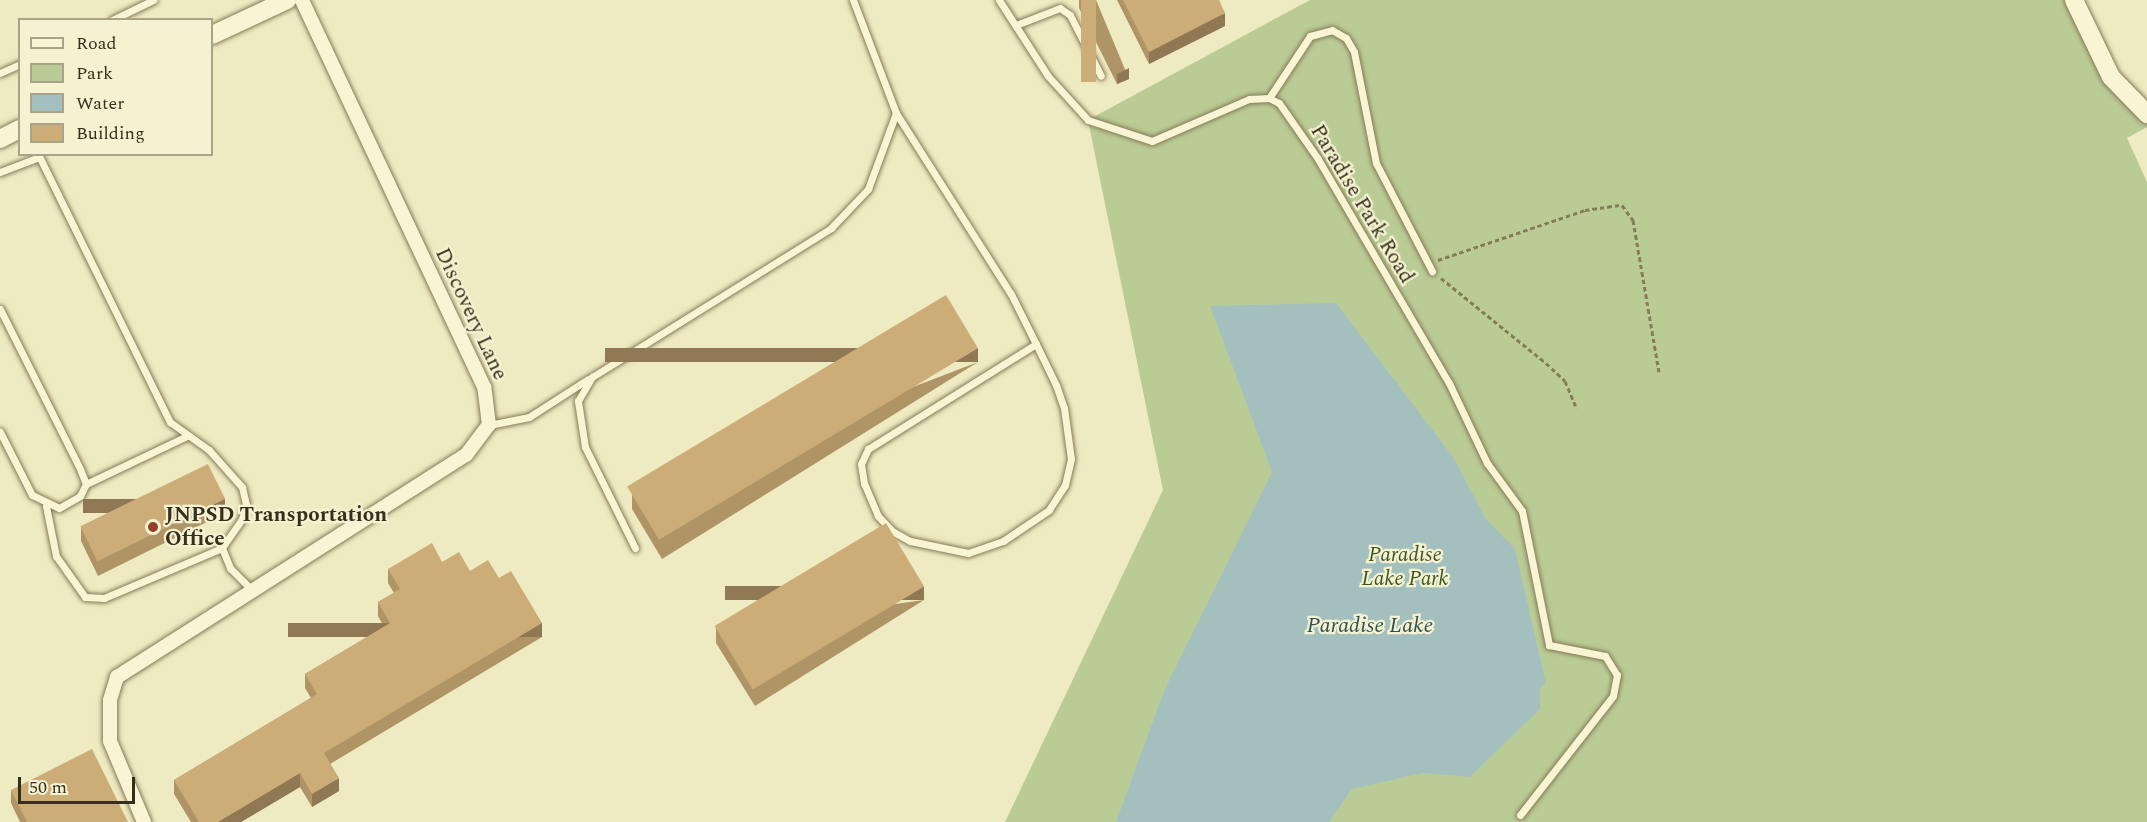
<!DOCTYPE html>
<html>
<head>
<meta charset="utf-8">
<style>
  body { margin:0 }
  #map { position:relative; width:2147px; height:822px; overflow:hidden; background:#eeeac1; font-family:Spectral,serif }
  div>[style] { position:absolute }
  .green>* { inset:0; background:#bacc95 }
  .water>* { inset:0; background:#a4c0be }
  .path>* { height:3px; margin-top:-1.5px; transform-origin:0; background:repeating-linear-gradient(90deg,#877b59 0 4.5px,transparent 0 7.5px) }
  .roads { filter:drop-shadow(0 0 2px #877b59) drop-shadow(0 0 2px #877b59) }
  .lane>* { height:7px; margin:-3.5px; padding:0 3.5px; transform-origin:3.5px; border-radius:3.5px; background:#f9f5d4 }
  .street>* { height:14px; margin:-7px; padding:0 7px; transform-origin:7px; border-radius:7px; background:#f9f5d4 }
  .secondary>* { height:18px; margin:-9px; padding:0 9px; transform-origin:9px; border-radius:9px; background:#f9f5d4 }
  .wall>* { inset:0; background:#af9466 }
  .shaded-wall>* { inset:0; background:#8f7853; transform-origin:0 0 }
  .building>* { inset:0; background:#ccac77; transform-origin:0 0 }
  .dots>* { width:16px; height:16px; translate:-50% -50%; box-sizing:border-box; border:3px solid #f5f2d1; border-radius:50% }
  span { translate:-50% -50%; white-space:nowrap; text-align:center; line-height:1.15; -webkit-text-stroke:4.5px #f5f2d1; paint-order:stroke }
  .street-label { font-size:21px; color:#372f1d }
  .poi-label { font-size:21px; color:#372f1d; font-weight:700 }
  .left { translate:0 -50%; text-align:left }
  .park-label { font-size:21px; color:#3e5424; font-style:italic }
  .water-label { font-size:22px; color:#2c5157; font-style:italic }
  .legend { position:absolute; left:18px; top:18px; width:195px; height:138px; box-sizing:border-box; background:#f5f2d1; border:2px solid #a9a489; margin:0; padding:8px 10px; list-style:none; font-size:18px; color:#372f1d }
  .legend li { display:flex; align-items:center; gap:12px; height:30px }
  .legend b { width:30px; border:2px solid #a9a489 }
  .scale { position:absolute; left:18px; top:777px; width:117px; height:27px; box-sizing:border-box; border:3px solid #372f1d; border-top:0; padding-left:8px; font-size:18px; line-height:21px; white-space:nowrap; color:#372f1d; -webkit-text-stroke:4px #f5f2d1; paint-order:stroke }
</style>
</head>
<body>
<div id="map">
  <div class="green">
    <div style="clip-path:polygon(1310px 0,2074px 0,2111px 77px,2147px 114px,2147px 127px,2127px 138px,2147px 182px,2147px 822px,1005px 822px,1163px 490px,1088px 120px)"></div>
  </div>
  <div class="water">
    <div style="clip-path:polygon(1336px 303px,1453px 457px,1486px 519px,1515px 549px,1546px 683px,1540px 688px,1540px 709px,1470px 777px,1423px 773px,1352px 789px,1329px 822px,1116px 822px,1164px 691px,1272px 472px,1210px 306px)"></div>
  </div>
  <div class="path">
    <div style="left:1438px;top:260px;width:155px;rotate:-18.8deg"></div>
    <div style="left:1585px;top:210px;width:37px;rotate:-8deg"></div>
    <div style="left:1622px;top:205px;width:19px;rotate:54deg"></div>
    <div style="left:1633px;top:220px;width:154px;rotate:80.3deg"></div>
    <div style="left:1441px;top:278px;width:135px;rotate:39deg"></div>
    <div style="left:1546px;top:363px;width:26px;rotate:43deg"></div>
    <div style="left:1565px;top:381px;width:30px;rotate:67deg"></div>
  </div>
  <div class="roads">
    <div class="lane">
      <div style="left:999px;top:0;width:90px;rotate:57.2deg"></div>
      <div style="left:1048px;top:76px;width:59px;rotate:47.7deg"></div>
      <div style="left:1088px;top:120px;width:67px;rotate:18.2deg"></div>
      <div style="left:1152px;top:141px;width:106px;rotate:-23.4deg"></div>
      <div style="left:1249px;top:99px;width:20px;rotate:-3deg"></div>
      <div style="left:1269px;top:98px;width:11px;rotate:27deg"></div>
      <div style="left:1279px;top:103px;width:68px;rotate:55.1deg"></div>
      <div style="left:1318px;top:159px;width:259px;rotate:59.7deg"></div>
      <div style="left:1449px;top:383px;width:89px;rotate:64.6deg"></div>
      <div style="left:1487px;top:463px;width:59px;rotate:53.9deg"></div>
      <div style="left:1522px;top:511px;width:137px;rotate:78.6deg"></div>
      <div style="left:1549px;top:645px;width:57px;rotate:11.1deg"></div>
      <div style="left:1605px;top:656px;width:22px;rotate:58deg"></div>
      <div style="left:1617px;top:675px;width:21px;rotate:101deg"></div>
      <div style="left:1613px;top:696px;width:151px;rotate:128deg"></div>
      <div style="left:112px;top:20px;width:46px;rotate:-26deg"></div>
      <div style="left:1016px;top:25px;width:47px;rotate:-21.1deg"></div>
      <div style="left:1060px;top:8px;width:12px;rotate:35deg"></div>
      <div style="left:1070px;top:15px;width:68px;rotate:63.1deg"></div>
      <div style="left:0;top:73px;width:22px;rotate:-24deg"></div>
      <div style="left:1269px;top:98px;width:74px;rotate:-56.5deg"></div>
      <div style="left:1310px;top:36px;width:23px;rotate:-15deg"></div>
      <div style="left:1332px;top:30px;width:16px;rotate:30deg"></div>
      <div style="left:1346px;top:38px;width:16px;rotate:60deg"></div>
      <div style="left:1354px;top:52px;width:113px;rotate:78.8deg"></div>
      <div style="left:1376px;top:163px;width:122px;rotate:62.6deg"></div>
      <div style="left:896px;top:113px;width:214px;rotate:57.6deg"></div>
      <div style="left:1011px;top:294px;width:56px;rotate:63.4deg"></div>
      <div style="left:1036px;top:344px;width:46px;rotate:64deg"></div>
      <div style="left:1056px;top:385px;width:24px;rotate:71deg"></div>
      <div style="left:1064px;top:408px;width:51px;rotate:82.2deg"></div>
      <div style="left:1071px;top:459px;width:27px;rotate:103deg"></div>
      <div style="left:1065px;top:485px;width:30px;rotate:123deg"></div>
      <div style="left:1049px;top:510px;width:55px;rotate:146deg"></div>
      <div style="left:1003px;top:541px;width:37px;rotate:161deg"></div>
      <div style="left:968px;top:553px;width:59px;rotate:-168.3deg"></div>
      <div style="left:910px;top:541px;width:21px;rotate:-151deg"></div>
      <div style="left:892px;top:531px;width:21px;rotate:-133deg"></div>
      <div style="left:878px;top:516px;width:36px;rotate:-113deg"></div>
      <div style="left:864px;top:483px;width:19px;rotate:-99deg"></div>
      <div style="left:861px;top:464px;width:17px;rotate:-65deg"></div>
      <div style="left:868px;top:449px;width:198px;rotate:-32deg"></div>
      <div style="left:38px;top:154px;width:299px;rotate:63.8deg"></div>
      <div style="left:170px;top:422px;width:48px;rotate:35.7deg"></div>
      <div style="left:209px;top:450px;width:50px;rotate:48.3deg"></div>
      <div style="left:242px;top:487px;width:18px;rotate:77deg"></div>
      <div style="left:246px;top:505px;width:15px;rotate:106deg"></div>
      <div style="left:242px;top:519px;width:35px;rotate:125deg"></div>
      <div style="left:222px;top:548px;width:22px;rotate:68deg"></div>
      <div style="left:230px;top:568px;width:31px;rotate:45deg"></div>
      <div style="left:0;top:172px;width:42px;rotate:-21deg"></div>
      <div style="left:0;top:309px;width:179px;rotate:63.4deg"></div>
      <div style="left:80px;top:469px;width:16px;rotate:68deg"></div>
      <div style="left:86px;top:484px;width:13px;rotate:117deg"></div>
      <div style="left:80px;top:496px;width:24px;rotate:150deg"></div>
      <div style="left:59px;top:508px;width:30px;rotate:-154deg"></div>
      <div style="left:32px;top:495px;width:71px;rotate:-116.9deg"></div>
      <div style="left:489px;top:425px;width:41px;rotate:-11.3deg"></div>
      <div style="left:529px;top:417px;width:70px;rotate:-32.8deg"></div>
      <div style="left:86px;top:484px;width:112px;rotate:-25.4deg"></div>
      <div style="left:46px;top:506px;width:51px;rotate:78.7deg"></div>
      <div style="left:56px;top:556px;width:50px;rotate:54.7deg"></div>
      <div style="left:85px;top:597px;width:19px;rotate:3deg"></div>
      <div style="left:104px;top:598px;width:128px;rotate:-23deg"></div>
      <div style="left:635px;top:548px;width:113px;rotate:-116.3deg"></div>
      <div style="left:585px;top:447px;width:47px;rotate:-98.7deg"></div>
      <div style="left:578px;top:401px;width:28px;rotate:-60deg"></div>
      <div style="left:592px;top:377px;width:282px;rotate:-31.9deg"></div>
      <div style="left:831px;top:228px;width:54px;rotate:-46.5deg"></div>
      <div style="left:868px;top:189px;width:81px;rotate:-69.8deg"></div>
      <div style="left:896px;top:113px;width:121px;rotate:-110.8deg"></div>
    </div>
    <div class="street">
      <div style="left:144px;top:822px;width:88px;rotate:-112.8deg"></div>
      <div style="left:110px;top:741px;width:41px;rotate:-90deg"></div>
      <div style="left:110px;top:700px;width:24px;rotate:-73deg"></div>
      <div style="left:117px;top:677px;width:414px;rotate:-32.5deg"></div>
      <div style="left:466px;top:455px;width:38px;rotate:-53deg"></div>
      <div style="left:489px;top:425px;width:38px;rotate:-97deg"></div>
      <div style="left:484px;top:387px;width:428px;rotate:-115.2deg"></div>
    </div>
    <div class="secondary">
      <div style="left:2074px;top:0;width:85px;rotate:64.3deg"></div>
      <div style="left:2111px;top:77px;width:52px;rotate:45.8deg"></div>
      <div style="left:212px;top:35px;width:83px;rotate:-25deg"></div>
      <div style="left:0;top:139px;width:22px;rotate:-27deg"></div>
    </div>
  </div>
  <div class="wall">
    <div style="clip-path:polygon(1079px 0,1096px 0,1129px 79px,1117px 84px,1079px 8px)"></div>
    <div style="clip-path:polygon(1117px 0,1219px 0,1225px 26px,1149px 64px)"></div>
    <div style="clip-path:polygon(978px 362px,662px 559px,632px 509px,632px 495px)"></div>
    <div style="clip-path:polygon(225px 513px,98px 576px,81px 541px,81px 527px)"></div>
    <div style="clip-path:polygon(442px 562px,470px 571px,499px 578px,542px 637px,330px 764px,339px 791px,312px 807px,300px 787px,241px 822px,191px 822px,174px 794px,174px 780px,311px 698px,305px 688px,305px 674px,384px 627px,378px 616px,378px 602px,394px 593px,388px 583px,388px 569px)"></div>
    <div style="clip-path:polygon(924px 600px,755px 706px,716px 643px,716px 629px)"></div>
    <div style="clip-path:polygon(11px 790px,128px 822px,20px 822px,11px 803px)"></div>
  </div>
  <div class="shaded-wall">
    <div style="clip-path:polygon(1225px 13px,1225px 26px,1149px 64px,1149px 52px)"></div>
    <div style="clip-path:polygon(1129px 68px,1129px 79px,1117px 84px,1117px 74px)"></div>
    <div style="left:978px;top:348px;width:14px;height:373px;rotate:90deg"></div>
    <div style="left:225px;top:499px;width:14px;height:142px;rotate:90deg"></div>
    <div style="left:924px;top:586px;width:14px;height:199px;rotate:90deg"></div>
    <div style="left:542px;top:623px;width:14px;height:254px;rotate:90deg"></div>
    <div style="clip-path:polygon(300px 773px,300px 787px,241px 822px,218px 822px)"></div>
    <div style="clip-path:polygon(339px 778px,339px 791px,312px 807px,312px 794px)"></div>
  </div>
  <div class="building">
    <div style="left:1081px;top:0;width:15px;height:82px"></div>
    <div style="clip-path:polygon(1123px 0,1219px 0,1225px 13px,1149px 52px)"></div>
    <div style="left:946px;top:295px;width:62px;height:372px;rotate:59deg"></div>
    <div style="left:208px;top:464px;width:39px;height:142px;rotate:64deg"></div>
    <div style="left:886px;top:523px;width:74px;height:200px;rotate:59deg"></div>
    <div style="clip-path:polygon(432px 543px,442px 562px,459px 552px,470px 571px,488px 560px,499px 578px,511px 571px,542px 623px,324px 753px,339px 778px,312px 794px,300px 773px,218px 822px,199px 822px,174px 780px,317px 694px,305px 674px,390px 623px,378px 602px,400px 589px,388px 569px)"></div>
    <div style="clip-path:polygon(92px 749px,128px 822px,27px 822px,11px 790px)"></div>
  </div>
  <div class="dots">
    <div style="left:153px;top:527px;background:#963e29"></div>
  </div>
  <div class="street-label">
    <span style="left:1362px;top:204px;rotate:59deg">Paradise Park Road</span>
    <span style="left:471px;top:314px;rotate:65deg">Discovery Lane</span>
  </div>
  <div class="poi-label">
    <span class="left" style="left:165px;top:527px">JNPSD Transportation<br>Office</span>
  </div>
  <div class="park-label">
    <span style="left:1405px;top:567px">Paradise<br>Lake Park</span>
  </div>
  <div class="water-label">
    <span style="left:1370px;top:626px">Paradise Lake</span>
  </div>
  <ul class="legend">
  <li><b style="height:8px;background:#f9f5d4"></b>Road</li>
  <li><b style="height:16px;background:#bacc95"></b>Park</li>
  <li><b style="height:16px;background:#a4c0be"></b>Water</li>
  <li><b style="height:16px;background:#ccac77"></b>Building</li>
  </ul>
  <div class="scale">50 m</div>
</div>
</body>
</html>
